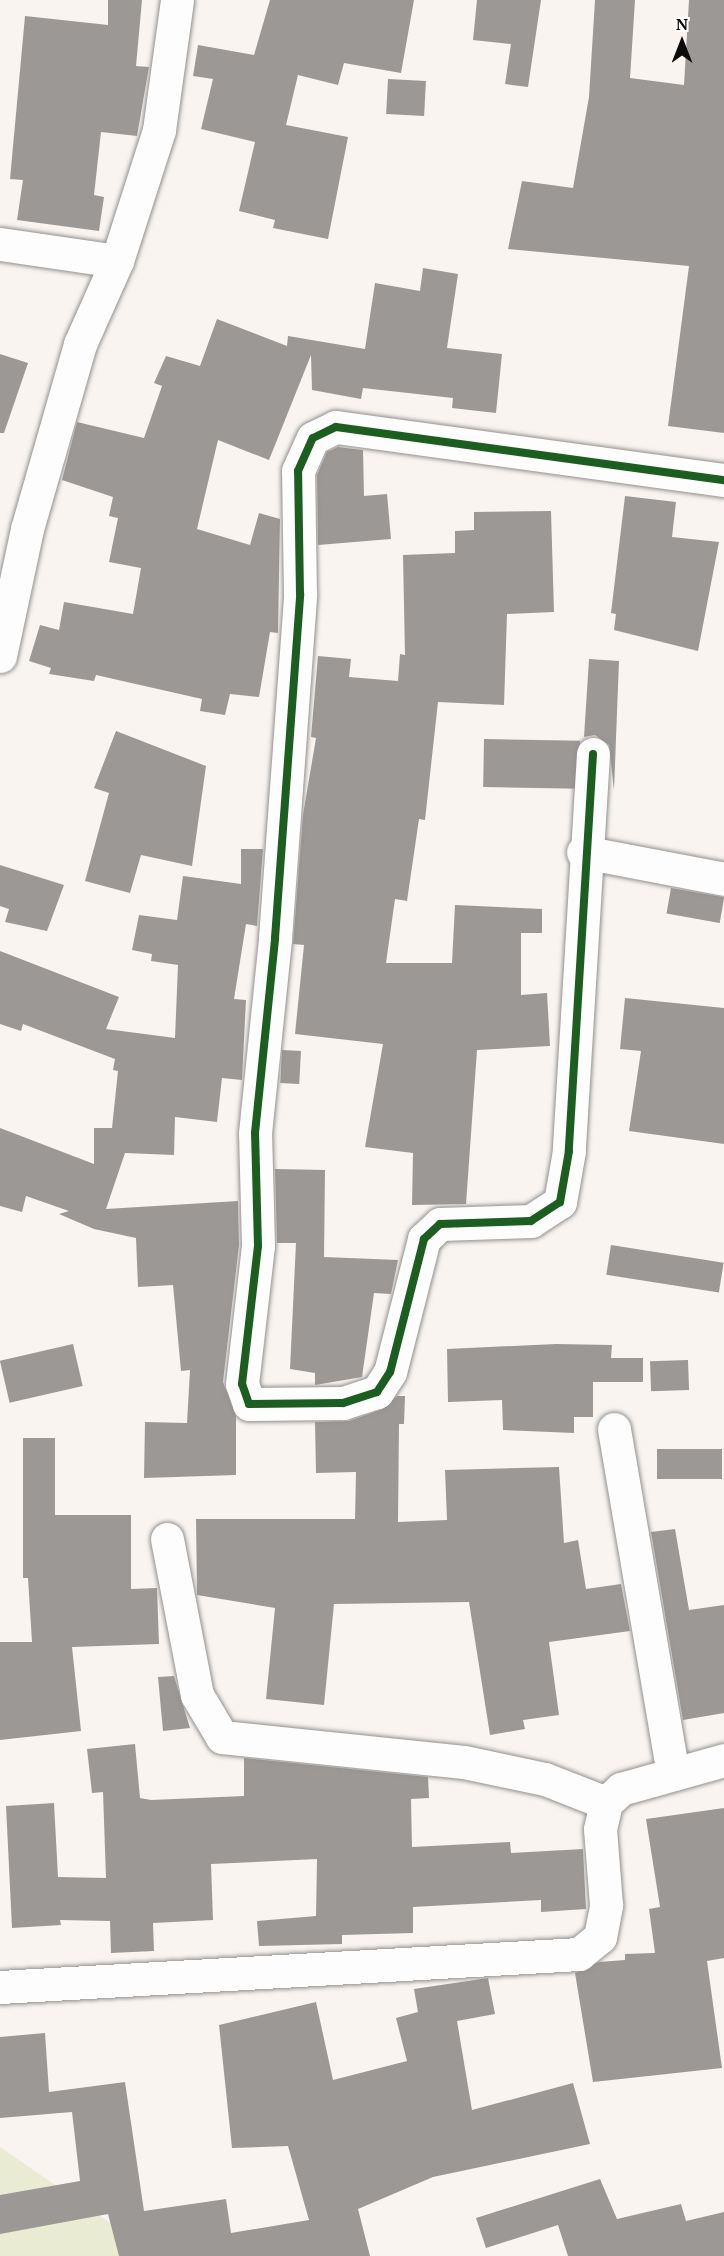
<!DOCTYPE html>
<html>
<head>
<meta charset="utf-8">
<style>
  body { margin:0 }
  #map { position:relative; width:724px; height:2256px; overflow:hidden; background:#f9f4f0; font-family:"PT Serif",serif }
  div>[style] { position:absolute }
  .green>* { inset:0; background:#e9ebd2 }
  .building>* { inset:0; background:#9c9896; transform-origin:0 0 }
  .roads { filter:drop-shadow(0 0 2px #92908e) drop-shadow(0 0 2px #92908e) }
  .minor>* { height:33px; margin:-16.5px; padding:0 16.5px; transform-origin:16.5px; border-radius:16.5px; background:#fefdfd }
  .cycleway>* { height:8px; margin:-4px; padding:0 4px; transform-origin:4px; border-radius:4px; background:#1b5e20 }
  span { translate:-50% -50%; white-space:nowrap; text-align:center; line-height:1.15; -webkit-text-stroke:6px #fff; paint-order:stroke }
  .north { position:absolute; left:652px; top:12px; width:60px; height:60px; -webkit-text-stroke:4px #fff; paint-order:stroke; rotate:0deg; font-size:16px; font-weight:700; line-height:24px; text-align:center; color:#0b0b0b }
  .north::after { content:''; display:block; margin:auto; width:21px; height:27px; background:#0b0b0b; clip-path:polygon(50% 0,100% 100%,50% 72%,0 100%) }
</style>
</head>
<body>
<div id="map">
  <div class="green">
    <div style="clip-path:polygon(0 2147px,158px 2256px,0 2256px)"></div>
  </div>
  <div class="building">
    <div style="clip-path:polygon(108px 0,142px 0,136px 66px,149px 67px,137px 136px,101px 132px,94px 195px,104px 197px,99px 231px,17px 220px,23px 180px,10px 179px,25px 16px,108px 25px)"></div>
    <div style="clip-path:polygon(270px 0,414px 0,401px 73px,344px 63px,338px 85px,298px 75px,286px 125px,348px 137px,328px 239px,273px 228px,275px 220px,239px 211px,255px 142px,201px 129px,213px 79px,193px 76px,198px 45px,254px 55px)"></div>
    <div style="clip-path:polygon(477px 0,541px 0,528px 87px,505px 84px,511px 44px,473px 40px)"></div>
    <div style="clip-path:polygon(595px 0,635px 0,630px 78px,684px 85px,689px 0,724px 0,724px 433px,668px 426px,689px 266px,508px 249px,522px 181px,573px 188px,589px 97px)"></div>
    <div style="left:388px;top:79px;width:38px;height:35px;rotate:3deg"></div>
    <div style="clip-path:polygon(423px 268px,458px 274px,447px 348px,502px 354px,496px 413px,452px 408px,453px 398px,363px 388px,361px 399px,312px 390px,311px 355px,269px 460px,218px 440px,197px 529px,250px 545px,259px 513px,280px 519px,278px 633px,270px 632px,259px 697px,230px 694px,225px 715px,200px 711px,202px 699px,96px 675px,94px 681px,49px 674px,51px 668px,29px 661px,40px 625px,59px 630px,64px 602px,133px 614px,141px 568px,109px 562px,118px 518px,109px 516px,113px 497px,62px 480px,77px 422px,144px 438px,162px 386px,154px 383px,166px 356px,200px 366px,217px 319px,287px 346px,288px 336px,365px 349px,375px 283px,420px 291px)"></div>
    <div style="clip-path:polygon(0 354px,28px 363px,4px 433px,0 433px)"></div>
    <div style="clip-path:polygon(338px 447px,363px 450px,364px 496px,387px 494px,391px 539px,318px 545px,317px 475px,327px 452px)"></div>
    <div style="clip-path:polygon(625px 496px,676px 502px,672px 537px,719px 542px,698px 651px,614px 630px,616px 614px,611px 613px)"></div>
    <div style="clip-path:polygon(551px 511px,554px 612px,507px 614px,504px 705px,438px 702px,425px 820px,419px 819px,407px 901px,395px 899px,386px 963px,452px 963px,455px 905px,542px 909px,542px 933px,521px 933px,521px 995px,547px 993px,550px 1046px,477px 1050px,466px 1204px,412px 1205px,413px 1153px,365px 1147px,383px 1044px,295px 1034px,304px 945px,293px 944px,303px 815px,316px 738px,311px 737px,318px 656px,351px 659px,349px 677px,398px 681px,400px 654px,405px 655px,403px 555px,455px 553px,455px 531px,474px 530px,474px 512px)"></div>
    <div style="clip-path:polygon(589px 659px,619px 661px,614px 790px,609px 745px,595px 735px,584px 737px)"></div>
    <div style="clip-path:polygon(116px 731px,206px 766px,192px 866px,141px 855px,130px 893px,85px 881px,109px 793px,94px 788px)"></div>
    <div style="left:484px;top:739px;width:96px;height:48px;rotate:1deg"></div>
    <div style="clip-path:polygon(241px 849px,263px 849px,257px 926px,246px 924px,234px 999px,246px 1000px,242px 1080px,222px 1078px,217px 1122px,175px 1117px,174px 1155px,125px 1153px,106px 1209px,238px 1201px,239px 1245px,223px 1382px,236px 1416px,236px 1475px,144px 1478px,145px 1422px,187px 1423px,190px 1370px,181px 1371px,173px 1285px,138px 1287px,136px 1238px,94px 1229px,59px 1214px,69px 1211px,26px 1196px,22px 1212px,0 1206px,0 1128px,94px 1164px,94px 1128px,112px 1128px,118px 1071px,113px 1070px,115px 1059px,23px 1024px,21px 1031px,0 1024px,0 951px,119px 997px,106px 1029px,175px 1038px,178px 965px,151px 961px,152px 954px,132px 950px,139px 915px,177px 920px,183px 876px,241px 884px)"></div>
    <div style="clip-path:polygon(0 865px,64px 885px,47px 931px,5px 922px,9px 909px,0 906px)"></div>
    <div style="left:671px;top:888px;width:54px;height:26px;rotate:10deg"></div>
    <div style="clip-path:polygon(625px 998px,724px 1008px,724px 1144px,629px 1131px,641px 1051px,620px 1049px)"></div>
    <div style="left:282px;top:1050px;width:19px;height:33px;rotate:3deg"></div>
    <div style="clip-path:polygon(275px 1169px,325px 1170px,324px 1257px,398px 1260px,391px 1294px,374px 1293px,362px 1377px,315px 1385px,315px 1373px,290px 1369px,296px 1243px,277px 1243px)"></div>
    <div style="left:611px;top:1245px;width:114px;height:30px;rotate:9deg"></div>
    <div style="left:73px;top:1344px;width:43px;height:75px;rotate:77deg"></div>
    <div style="clip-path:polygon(556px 1344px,612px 1345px,611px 1358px,643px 1358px,643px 1382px,593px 1382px,593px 1417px,574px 1417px,574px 1433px,503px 1430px,502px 1400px,448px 1402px,447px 1349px)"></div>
    <div style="left:688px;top:1360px;width:30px;height:38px;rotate:88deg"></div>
    <div style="clip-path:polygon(397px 1396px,405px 1396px,404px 1424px,399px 1424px,398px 1522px,447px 1520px,445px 1470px,559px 1467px,564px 1543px,578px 1540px,586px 1589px,621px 1584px,630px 1631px,549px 1642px,559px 1715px,523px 1720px,525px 1729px,490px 1735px,469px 1602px,334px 1604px,324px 1705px,266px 1699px,275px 1608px,197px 1595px,196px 1519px,355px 1519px,356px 1472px,316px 1473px,315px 1422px,349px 1421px,383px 1409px)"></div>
    <div style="clip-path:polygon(23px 1438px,55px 1438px,55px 1515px,131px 1515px,131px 1589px,157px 1588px,159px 1644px,72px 1647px,81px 1731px,0 1740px,0 1642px,32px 1642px,28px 1578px,23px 1578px)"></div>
    <div style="left:657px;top:1449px;width:65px;height:30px"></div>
    <div style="clip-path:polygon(675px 1529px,689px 1610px,724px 1605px,724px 1713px,683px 1720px,651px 1532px)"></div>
    <div style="clip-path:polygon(174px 1676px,190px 1728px,163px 1731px,158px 1677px)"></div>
    <div style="clip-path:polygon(135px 1744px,140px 1798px,151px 1800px,244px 1796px,244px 1758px,428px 1777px,429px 1798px,411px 1799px,412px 1847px,510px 1842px,511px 1853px,583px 1849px,586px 1909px,541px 1912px,541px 1900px,413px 1907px,413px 1933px,342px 1935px,342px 1944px,259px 1946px,257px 1921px,316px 1916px,317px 1859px,211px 1864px,213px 1920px,153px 1923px,154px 1951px,111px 1953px,110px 1921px,60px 1920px,61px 1925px,12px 1928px,6px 1806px,54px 1803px,58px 1877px,106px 1878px,103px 1792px,92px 1793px,87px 1749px)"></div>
    <div style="clip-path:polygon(724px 1808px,724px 1958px,707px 1961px,722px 2068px,593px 2082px,575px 1973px,599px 1962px,625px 1960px,625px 1954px,655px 1953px,649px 1909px,660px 1907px,646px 1819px)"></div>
    <div style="clip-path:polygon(488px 1978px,495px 2014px,457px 2021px,472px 2110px,573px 2083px,590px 2144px,433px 2177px,358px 2209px,370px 2256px,119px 2256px,108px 2214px,0 2234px,0 2195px,80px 2181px,72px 2112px,0 2118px,0 2037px,45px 2033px,49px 2092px,125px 2082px,144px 2211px,226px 2199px,231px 2233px,309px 2220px,288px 2146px,232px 2148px,219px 2025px,316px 2002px,333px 2080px,407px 2061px,396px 2018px,418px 2012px,414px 1989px)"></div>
    <div style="clip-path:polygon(600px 2179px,617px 2219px,681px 2204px,686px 2221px,724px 2212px,724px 2256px,568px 2256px,558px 2225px,486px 2248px,476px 2218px)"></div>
  </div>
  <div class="roads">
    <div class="minor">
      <div style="left:0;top:244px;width:118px;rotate:8.3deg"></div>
      <div style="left:0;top:656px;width:130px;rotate:-78deg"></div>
      <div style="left:27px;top:529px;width:192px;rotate:-74deg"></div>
      <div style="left:80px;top:344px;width:91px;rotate:-66deg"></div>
      <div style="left:117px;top:261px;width:138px;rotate:-72.2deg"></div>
      <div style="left:159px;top:130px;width:131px;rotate:-82.1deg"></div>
      <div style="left:593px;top:754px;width:398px;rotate:93.5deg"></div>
      <div style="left:569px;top:1151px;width:52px;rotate:100deg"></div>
      <div style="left:560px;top:1202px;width:35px;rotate:147deg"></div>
      <div style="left:531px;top:1221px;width:91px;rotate:178.1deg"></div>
      <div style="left:440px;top:1224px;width:22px;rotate:137deg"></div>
      <div style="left:424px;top:1239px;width:137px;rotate:104.3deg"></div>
      <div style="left:390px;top:1372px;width:24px;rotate:123deg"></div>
      <div style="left:377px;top:1392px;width:36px;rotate:162deg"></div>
      <div style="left:343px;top:1403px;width:94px;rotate:179.4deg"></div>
      <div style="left:249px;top:1404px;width:21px;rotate:-109deg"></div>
      <div style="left:242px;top:1384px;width:139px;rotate:-83.4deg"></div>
      <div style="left:258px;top:1246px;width:113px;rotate:-91.5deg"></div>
      <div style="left:255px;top:1133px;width:196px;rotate:-84.1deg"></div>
      <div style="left:275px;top:938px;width:345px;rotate:-85.8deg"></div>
      <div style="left:300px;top:594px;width:123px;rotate:-90.9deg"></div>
      <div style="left:298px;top:471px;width:36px;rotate:-66deg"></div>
      <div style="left:313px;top:438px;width:25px;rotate:-26deg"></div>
      <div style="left:336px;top:427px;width:392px;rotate:7.8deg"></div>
      <div style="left:583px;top:852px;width:144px;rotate:10.8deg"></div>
      <div style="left:614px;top:1429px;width:350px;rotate:80.3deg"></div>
      <div style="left:167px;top:1539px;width:159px;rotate:79.1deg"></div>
      <div style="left:197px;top:1695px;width:49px;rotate:59.2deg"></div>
      <div style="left:222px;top:1737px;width:243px;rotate:5.9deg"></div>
      <div style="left:464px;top:1762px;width:83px;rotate:11.9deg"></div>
      <div style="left:545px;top:1779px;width:66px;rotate:21.5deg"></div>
      <div style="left:0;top:1987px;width:580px;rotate:-3.26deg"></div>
      <div style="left:579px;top:1954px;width:27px;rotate:-39deg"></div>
      <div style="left:600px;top:1937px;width:33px;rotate:-79deg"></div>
      <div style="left:606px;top:1905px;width:76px;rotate:-94.5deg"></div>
      <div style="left:600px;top:1829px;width:27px;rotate:-77deg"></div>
      <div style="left:606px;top:1803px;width:21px;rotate:-43deg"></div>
      <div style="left:621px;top:1789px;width:107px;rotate:-15.7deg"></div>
    </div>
  </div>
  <div class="cycleway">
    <div style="left:593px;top:754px;width:398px;rotate:93.5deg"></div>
    <div style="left:569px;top:1151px;width:52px;rotate:100deg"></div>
    <div style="left:560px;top:1202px;width:35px;rotate:147deg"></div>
    <div style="left:531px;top:1221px;width:91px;rotate:178.1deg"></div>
    <div style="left:440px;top:1224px;width:22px;rotate:137deg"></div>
    <div style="left:424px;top:1239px;width:137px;rotate:104.3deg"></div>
    <div style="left:390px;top:1372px;width:24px;rotate:123deg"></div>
    <div style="left:377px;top:1392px;width:36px;rotate:162deg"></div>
    <div style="left:343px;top:1403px;width:94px;rotate:179.4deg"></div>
    <div style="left:249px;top:1404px;width:21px;rotate:-109deg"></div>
    <div style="left:242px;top:1384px;width:139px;rotate:-83.4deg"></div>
    <div style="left:258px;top:1246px;width:113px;rotate:-91.5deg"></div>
    <div style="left:255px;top:1133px;width:196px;rotate:-84.1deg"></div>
    <div style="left:275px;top:938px;width:345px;rotate:-85.8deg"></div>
    <div style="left:300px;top:594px;width:123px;rotate:-90.9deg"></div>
    <div style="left:298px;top:471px;width:36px;rotate:-66deg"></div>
    <div style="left:313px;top:438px;width:25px;rotate:-26deg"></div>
    <div style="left:336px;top:427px;width:392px;rotate:7.8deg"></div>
  </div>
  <div class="north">N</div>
</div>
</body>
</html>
